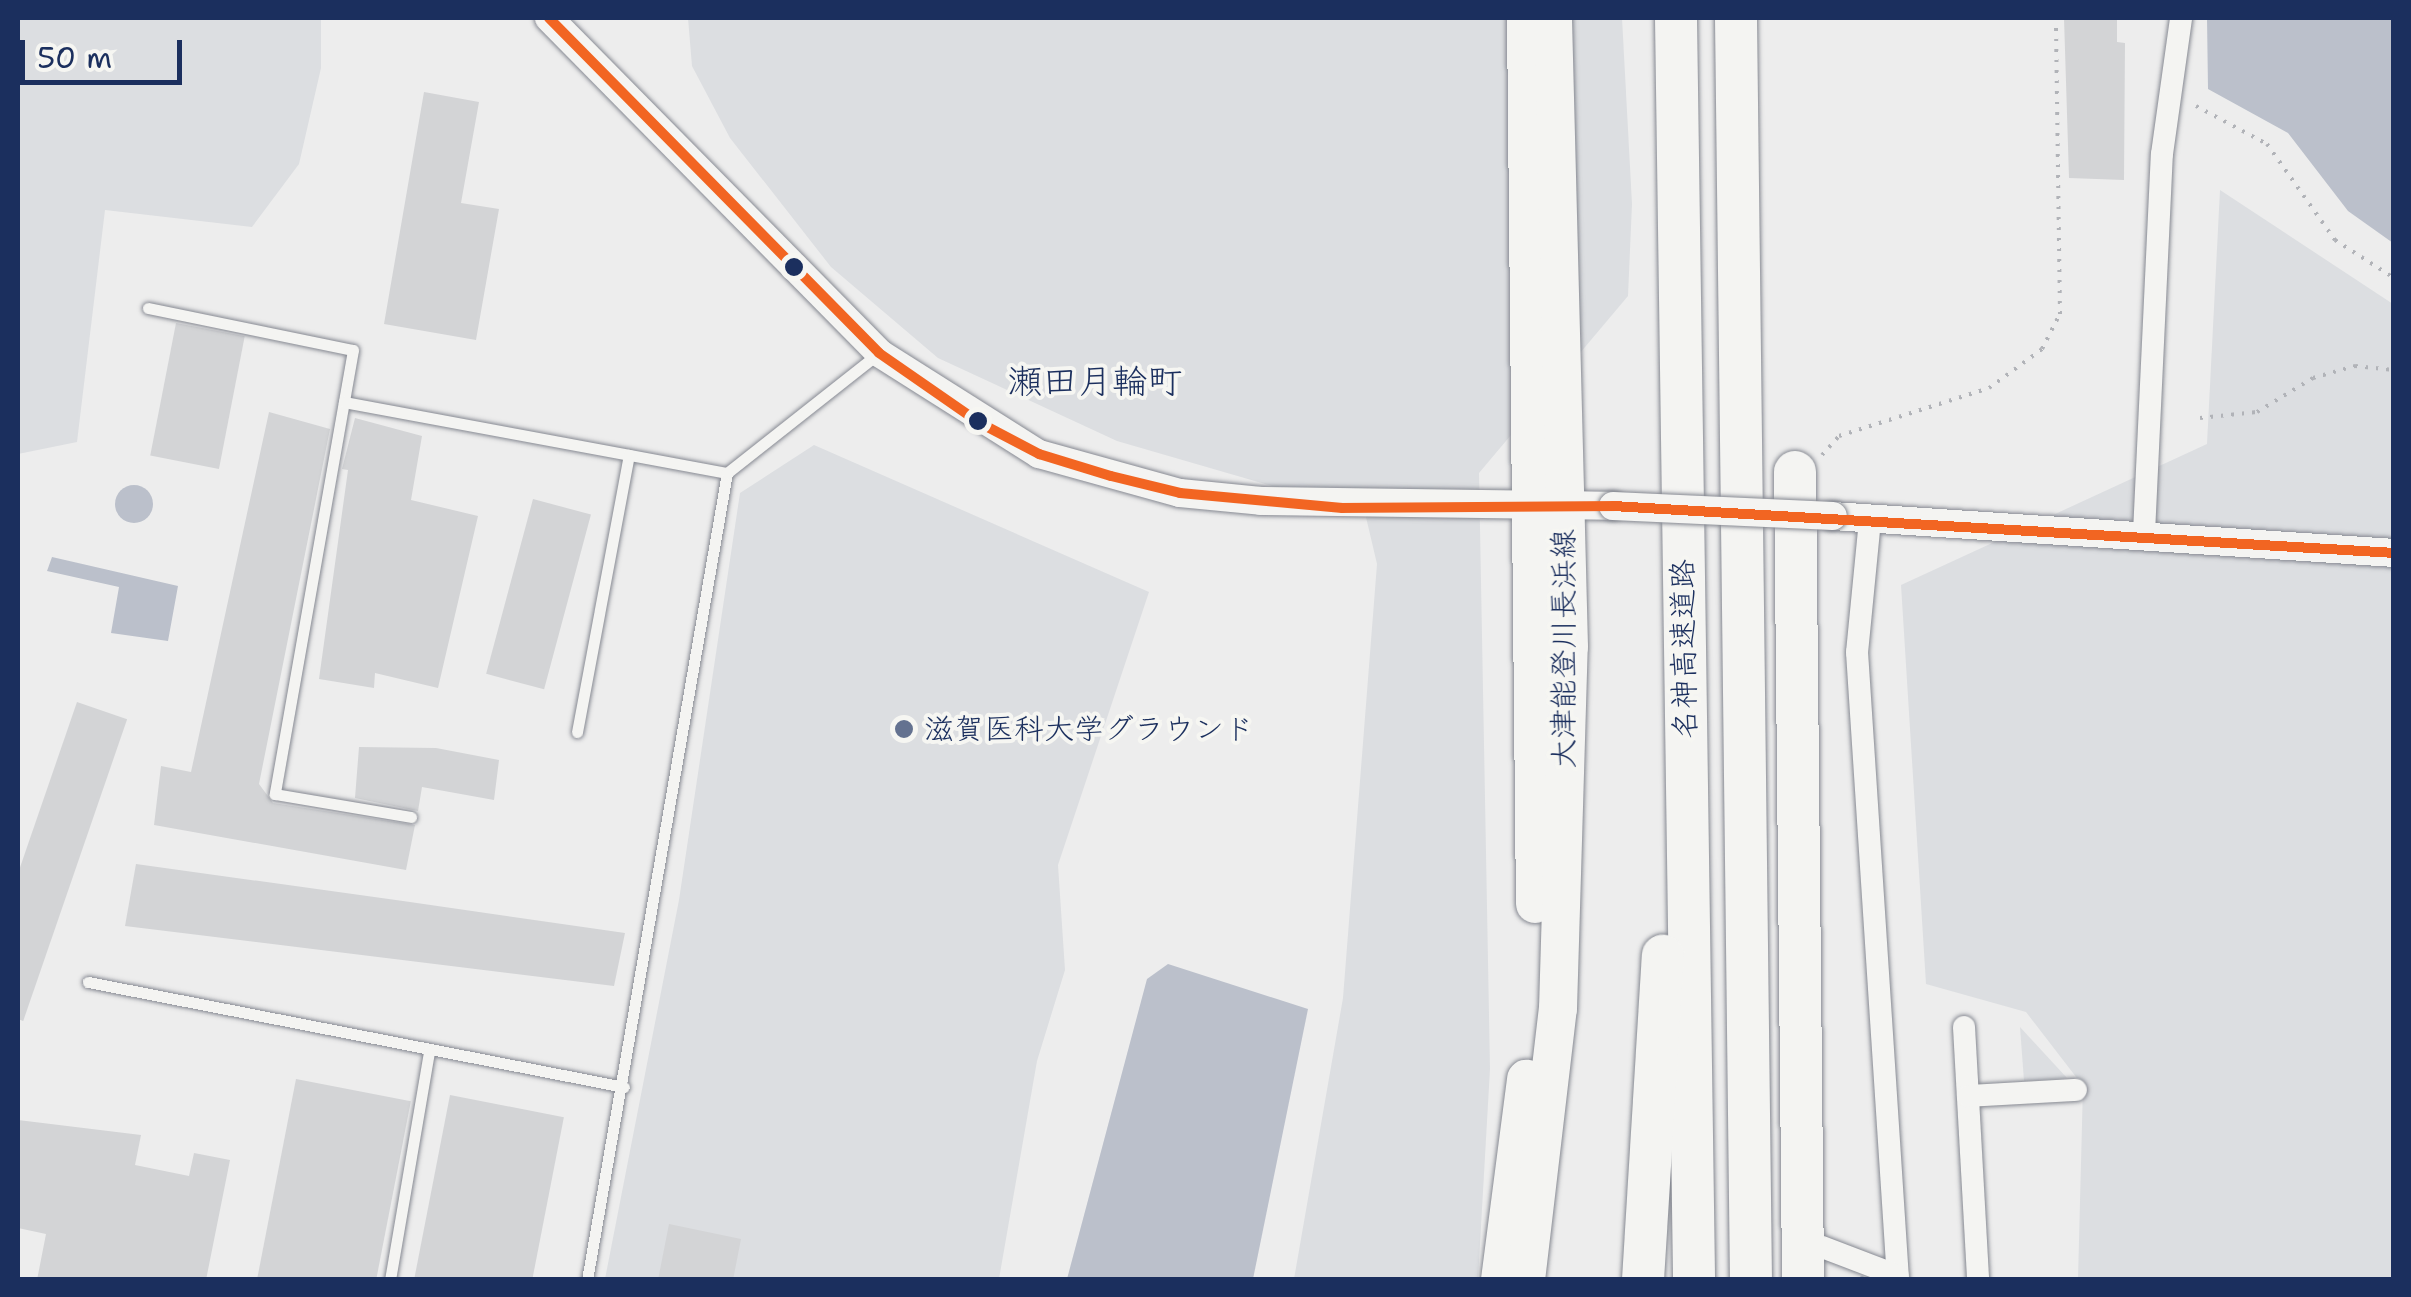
<!DOCTYPE html>
<html>
<head>
<meta charset="utf-8">
<style>
  body { margin:0 }
  #map { position:relative; width:2411px; height:1297px; overflow:hidden; background:#ededed; font-family:"Shantell Sans","Klee One",sans-serif }
  div>[style] { position:absolute }
  .green>* { inset:0; background:#dcdee1 }
  .water>* { inset:0; background:#bbc0cb }
  .round { border-radius:50% }
  .stream>* { height:6px; margin:-3px; padding:0 3px; transform-origin:3px; border-radius:3px; background:#bbc0cb }
  .building>* { inset:0; background:#d3d4d6; transform-origin:0 0 }
  .path>* { height:4px; margin-top:-2px; transform-origin:0; background:repeating-linear-gradient(90deg,#b1b3b8 0 2.5px,transparent 0 10.5px) }
  .roads { filter:drop-shadow(0 0 2px #868992) drop-shadow(0 0 2px #868992) }
  .service>* { height:11px; margin:-5.5px; padding:0 5.5px; transform-origin:5.5px; border-radius:5.5px; background:#f4f4f2 }
  .minor>* { height:22px; margin:-11px; padding:0 11px; transform-origin:11px; border-radius:11px; background:#f4f4f2 }
  .tertiary>* { height:28px; margin:-14px; padding:0 14px; transform-origin:14px; border-radius:14px; background:#f4f4f2 }
  .primary>* { height:38px; margin:-19px; padding:0 19px; transform-origin:19px; border-radius:19px; background:#f4f4f2 }
  .motorway>* { height:42px; margin:-21px; padding:0 21px; transform-origin:21px; border-radius:21px; background:#f4f4f2 }
  .bridges { filter:drop-shadow(0 0 2px #868992) drop-shadow(0 0 2px #868992) }
  .tertiary-bridge>* { height:28px; margin:-14px; padding:0 14px; transform-origin:14px; border-radius:14px; background:#f4f4f2 }
  .bus-1>* { height:10px; margin:-5px; padding:0 5px; transform-origin:5px; border-radius:5px; background:#f26522 }
  .dots>* { width:28px; height:28px; translate:-50% -50%; box-sizing:border-box; border:5px solid #f6f6f2; border-radius:50% }
  span { translate:-50% -50%; white-space:nowrap; text-align:center; line-height:1.15; -webkit-text-stroke:8px #f6f6f2; paint-order:stroke }
  .street-label { font-size:30px; color:#1b2f5e }
  .poi-label { font-size:30px; color:#1b2f5e }
  .left { translate:0 -50%; text-align:left }
  .quarter-label { font-size:35px; color:#1b2f5e }
  .frame { position:absolute; inset:0; border:20px solid #1b2f5e; pointer-events:none }
  .scale { position:absolute; left:20px; top:40px; width:162px; height:45px; box-sizing:border-box; border:5px solid #1b2f5e; border-top:0; padding-left:12px; font-size:30px; line-height:35px; white-space:nowrap; color:#1b2f5e; -webkit-text-stroke:8px #f6f6f2; paint-order:stroke }
</style>
</head>
<body>
<div id="map">
  <div class="green">
    <div style="clip-path:polygon(18px 18px,321px 18px,321px 68px,299px 164px,252px 227px,105px 210px,77px 442px,18px 454px)"></div>
    <div style="clip-path:polygon(688px 18px,1622px 18px,1632px 204px,1628px 296px,1479px 473px,1490px 1069px,1478px 1279px,1294px 1279px,1343px 998px,1377px 564px,1365px 513px,1117px 441px,938px 358px,831px 267px,730px 138px,692px 66px)"></div>
    <div style="clip-path:polygon(2220px 190px,2393px 304px,2393px 1279px,2078px 1279px,2083px 1086px,2026px 1012px,1926px 984px,1901px 585px,2207px 444px)"></div>
    <div style="clip-path:polygon(814px 445px,1149px 592px,1058px 865px,1065px 970px,1037px 1061px,999px 1279px,605px 1279px,679px 900px,740px 493px)"></div>
    <div style="clip-path:polygon(2020px 1027px,2067px 1078px,2024px 1081px)"></div>
  </div>
  <div class="water">
    <div style="clip-path:polygon(2207px 18px,2393px 18px,2393px 243px,2348px 211px,2288px 133px,2208px 89px)"></div>
    <div class="round" style="left:115px;top:485px;width:38px;height:38px"></div>
    <div style="clip-path:polygon(52px 557px,178px 586px,168px 641px,111px 633px,119px 587px,47px 571px)"></div>
    <div style="clip-path:polygon(1168px 964px,1308px 1009px,1253px 1279px,1067px 1279px,1147px 979px)"></div>
  </div>
  <div class="stream">
    <div style="left:1862px;top:1279px;width:1px;rotate:45deg"></div>
  </div>
  <div class="building">
    <div style="clip-path:polygon(2064px 18px,2117px 18px,2117px 42px,2125px 43px,2124px 180px,2069px 178px)"></div>
    <div style="clip-path:polygon(424px 92px,479px 102px,461px 203px,499px 209px,476px 340px,384px 324px)"></div>
    <div style="left:176px;top:323px;width:70px;height:135px;rotate:11deg"></div>
    <div style="clip-path:polygon(269px 412px,330px 429px,259px 784px,273px 803px,415px 825px,406px 870px,154px 825px,161px 766px,191px 772px)"></div>
    <div style="clip-path:polygon(355px 418px,422px 436px,411px 500px,478px 516px,438px 688px,375px 673px,374px 688px,319px 679px,348px 470px,342px 469px)"></div>
    <div style="left:533px;top:499px;width:60px;height:181px;rotate:15deg"></div>
    <div style="left:77px;top:702px;width:53px;height:319px;rotate:19deg"></div>
    <div style="clip-path:polygon(359px 747px,436px 748px,499px 760px,494px 800px,422px 787px,418px 811px,355px 798px)"></div>
    <div style="clip-path:polygon(136px 864px,403px 901px,625px 933px,614px 986px,125px 926px)"></div>
    <div style="left:296px;top:1079px;width:117px;height:205px;rotate:11deg"></div>
    <div style="left:450px;top:1095px;width:116px;height:188px;rotate:11deg"></div>
    <div style="clip-path:polygon(18px 1120px,141px 1135px,135px 1165px,189px 1176px,194px 1153px,230px 1160px,206px 1280px,37px 1280px,46px 1234px,18px 1228px)"></div>
    <div style="clip-path:polygon(669px 1224px,741px 1239px,733px 1280px,658px 1280px)"></div>
  </div>
  <div class="path">
    <div style="left:2196px;top:106px;width:81px;rotate:28.2deg"></div>
    <div style="left:2267px;top:144px;width:118px;rotate:54.7deg"></div>
    <div style="left:2335px;top:240px;width:70px;rotate:32.8deg"></div>
    <div style="left:2200px;top:418px;width:57px;rotate:-6deg"></div>
    <div style="left:2257px;top:412px;width:66px;rotate:-31.3deg"></div>
    <div style="left:2313px;top:378px;width:44px;rotate:-15.9deg"></div>
    <div style="left:2355px;top:366px;width:39px;rotate:6deg"></div>
    <div style="left:1822px;top:455px;width:25px;rotate:-48deg"></div>
    <div style="left:1839px;top:436px;width:157px;rotate:-17.7deg"></div>
    <div style="left:1989px;top:388px;width:66px;rotate:-36.3deg"></div>
    <div style="left:2042px;top:349px;width:39px;rotate:-63deg"></div>
    <div style="left:2060px;top:314px;width:296px;rotate:-90.8deg"></div>
  </div>
  <div class="roads">
    <div class="service">
      <div style="left:148px;top:308px;width:209px;rotate:11.6deg"></div>
      <div style="left:353px;top:350px;width:451px;rotate:100deg"></div>
      <div style="left:275px;top:794px;width:138px;rotate:9.6deg"></div>
      <div style="left:344px;top:402px;width:390px;rotate:10.5deg"></div>
      <div style="left:577px;top:732px;width:282px;rotate:-79.4deg"></div>
      <div style="left:88px;top:982px;width:546px;rotate:11.08deg"></div>
      <div style="left:390px;top:1280px;width:232px;rotate:-80.3deg"></div>
      <div style="left:587px;top:1280px;width:819px;rotate:-80.16deg"></div>
      <div style="left:727px;top:473px;width:194px;rotate:-38.3deg"></div>
    </div>
    <div class="minor">
      <div style="left:1870px;top:520px;width:133px;rotate:95.6deg"></div>
      <div style="left:1857px;top:652px;width:629px;rotate:86.26deg"></div>
      <div style="left:2144px;top:533px;width:379px;rotate:-87.3deg"></div>
      <div style="left:2162px;top:154px;width:137px;rotate:-82deg"></div>
      <div style="left:1964px;top:1027px;width:253px;rotate:86.8deg"></div>
      <div style="left:1968px;top:1096px;width:108px;rotate:-3.2deg"></div>
      <div style="left:1822px;top:1247px;width:81px;rotate:20.9deg"></div>
    </div>
    <div class="tertiary">
      <div style="left:549px;top:18px;width:470px;rotate:45.4deg"></div>
      <div style="left:879px;top:353px;width:189px;rotate:32.3deg"></div>
      <div style="left:1039px;top:454px;width:146px;rotate:15.5deg"></div>
      <div style="left:1180px;top:493px;width:81px;rotate:5.6deg"></div>
      <div style="left:1261px;top:501px;width:352px;rotate:0.8deg"></div>
      <div style="left:1833px;top:516px;width:562px;rotate:3.77deg"></div>
    </div>
    <div class="primary">
      <div style="left:1526px;top:18px;width:886px;rotate:89.42deg"></div>
      <div style="left:1500px;top:1280px;width:203px;rotate:-82.6deg"></div>
      <div style="left:1526px;top:1280px;width:273px;rotate:-83.3deg"></div>
      <div style="left:1558px;top:1009px;width:362px;rotate:-88.3deg"></div>
      <div style="left:1569px;top:647px;width:629px;rotate:-91.46deg"></div>
    </div>
    <div class="motorway">
      <div style="left:1676px;top:18px;width:1262px;rotate:89.18deg"></div>
      <div style="left:1736px;top:18px;width:1262px;rotate:89.32deg"></div>
      <div style="left:1795px;top:472px;width:808px;rotate:89.43deg"></div>
      <div style="left:1643px;top:1280px;width:325px;rotate:-86.5deg"></div>
    </div>
  </div>
  <div class="bridges">
    <div class="tertiary-bridge">
      <div style="left:1613px;top:506px;width:220px;rotate:2.6deg"></div>
    </div>
  </div>
  <div class="bus-1">
    <div style="left:549px;top:18px;width:470px;rotate:45.4deg"></div>
    <div style="left:879px;top:353px;width:123px;rotate:34.7deg"></div>
    <div style="left:980px;top:423px;width:67px;rotate:27.7deg"></div>
    <div style="left:1039px;top:454px;width:75px;rotate:17deg"></div>
    <div style="left:1111px;top:476px;width:71px;rotate:13.8deg"></div>
    <div style="left:1180px;top:493px;width:163px;rotate:5.3deg"></div>
    <div style="left:1342px;top:508px;width:271px;rotate:-0.4deg"></div>
    <div style="left:1613px;top:506px;width:782px;rotate:3.44deg"></div>
  </div>
  <div class="dots">
    <div style="left:794px;top:267px;background:#1b2f5e"></div>
    <div style="left:978px;top:421px;background:#1b2f5e"></div>
    <div style="left:904px;top:729px;background:#647290"></div>
  </div>
  <div class="street-label">
    <span style="left:1564px;top:649px;rotate:-90deg">大津能登川長浜線</span>
    <span style="left:1684px;top:649px;rotate:-91deg">名神高速道路</span>
  </div>
  <div class="poi-label">
    <span class="left" style="left:924px;top:729px">滋賀医科大学グラウンド</span>
  </div>
  <div class="quarter-label">
    <span style="left:1095px;top:381px">瀬田月輪町</span>
  </div>
  <div class="frame"></div>
  <div class="scale">50 m</div>
</div>
</body>
</html>
